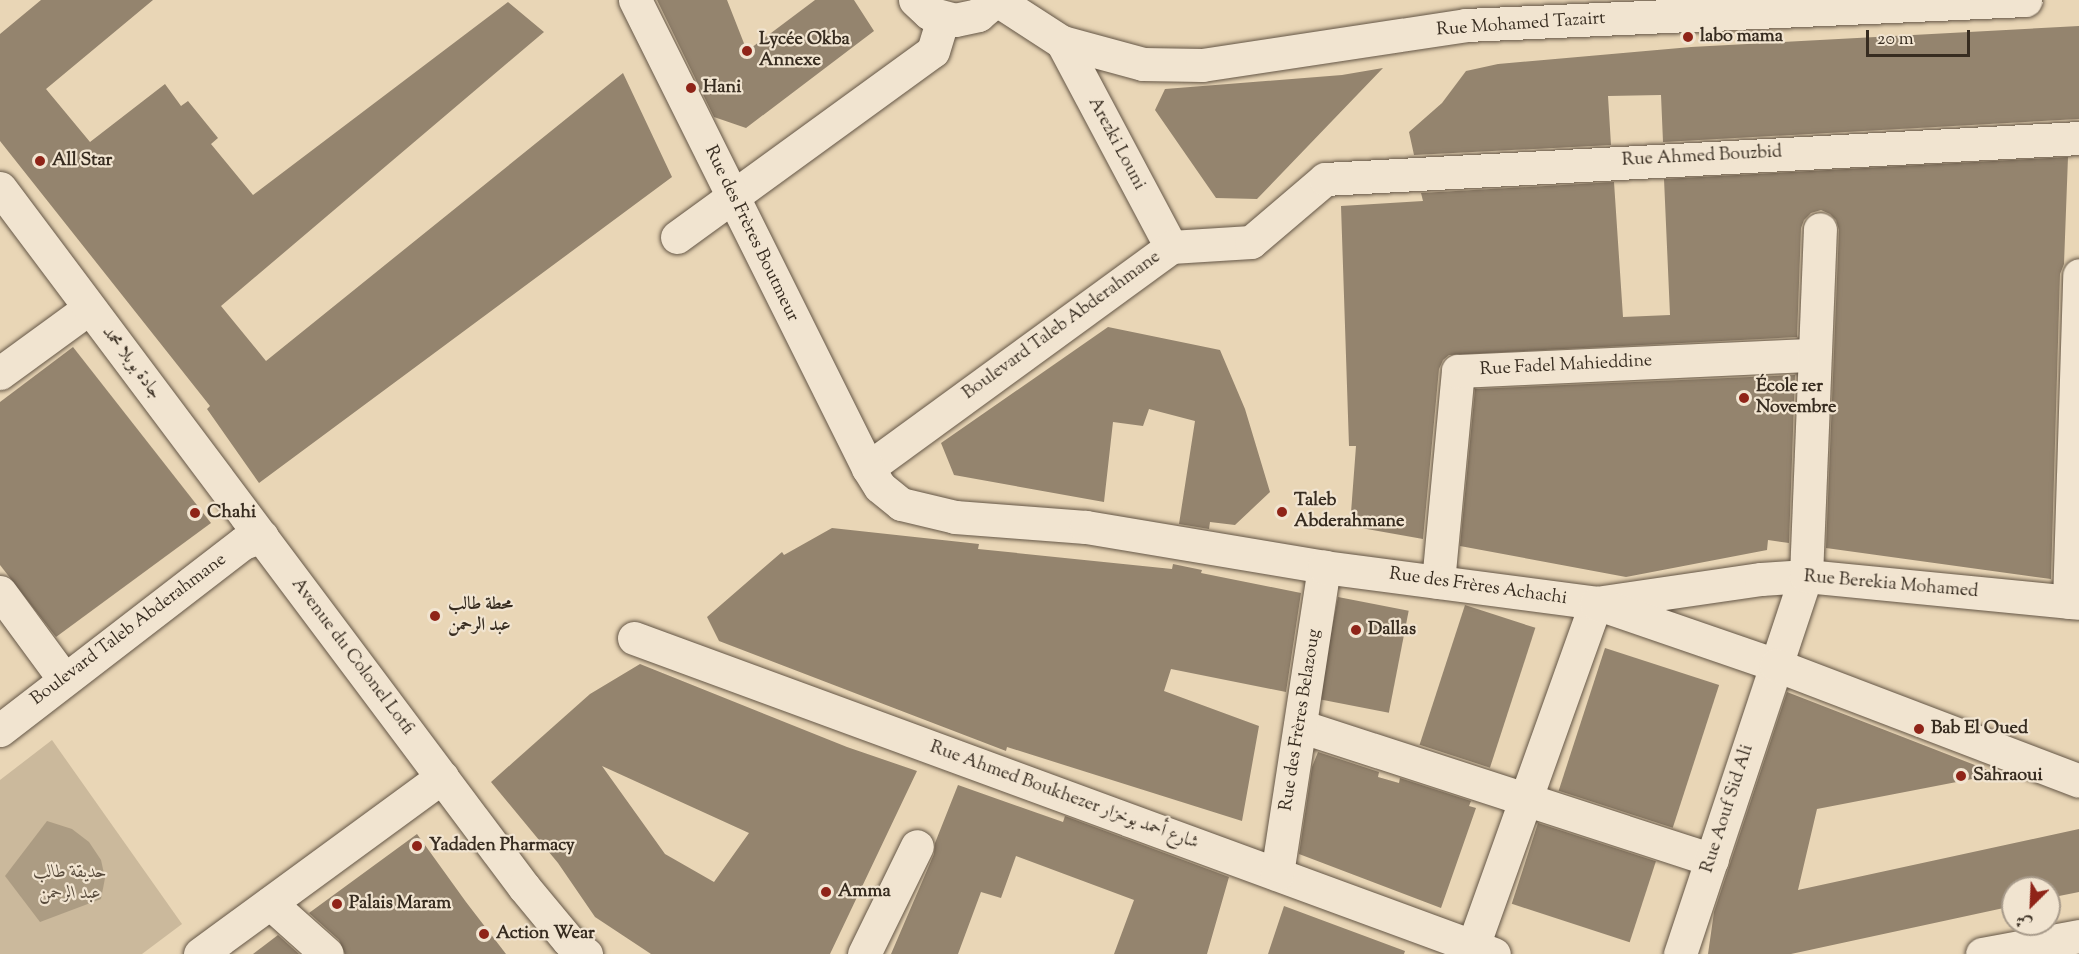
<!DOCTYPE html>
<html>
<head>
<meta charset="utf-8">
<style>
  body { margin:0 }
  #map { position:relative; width:2079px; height:954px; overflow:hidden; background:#e9d6b6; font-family:"Sorts Mill Goudy",Amiri,serif }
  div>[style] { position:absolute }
  .green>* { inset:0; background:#cbb99c }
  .water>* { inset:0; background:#ac9c83 }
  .building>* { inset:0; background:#94846e; transform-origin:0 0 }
  .roads { filter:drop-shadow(0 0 2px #645646) drop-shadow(0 0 2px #645646) }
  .street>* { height:33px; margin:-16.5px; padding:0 16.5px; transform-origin:16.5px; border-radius:16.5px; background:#f1e4d0 }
  .secondary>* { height:33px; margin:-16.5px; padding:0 16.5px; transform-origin:16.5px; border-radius:16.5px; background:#f1e4d0 }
  .dots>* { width:16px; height:16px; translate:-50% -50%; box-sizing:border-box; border:3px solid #f1e4d0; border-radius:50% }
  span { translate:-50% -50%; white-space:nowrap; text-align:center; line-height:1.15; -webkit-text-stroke:4.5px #f1e4d0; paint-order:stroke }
  .street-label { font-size:18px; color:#372c20 }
  .poi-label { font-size:18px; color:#372c20; font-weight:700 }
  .left { translate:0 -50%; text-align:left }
  .park-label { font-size:18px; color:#554839; font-style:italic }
  .north { position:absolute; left:2001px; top:876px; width:60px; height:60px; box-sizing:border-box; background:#f1e4d0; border:2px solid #a79a8a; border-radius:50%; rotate:204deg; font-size:16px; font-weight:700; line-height:24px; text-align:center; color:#372c20 }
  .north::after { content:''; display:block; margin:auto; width:21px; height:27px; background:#8f2418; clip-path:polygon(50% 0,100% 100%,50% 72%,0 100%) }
  .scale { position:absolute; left:1866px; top:30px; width:104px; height:27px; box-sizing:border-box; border:3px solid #372c20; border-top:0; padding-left:8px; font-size:18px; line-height:21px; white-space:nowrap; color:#372c20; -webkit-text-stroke:4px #f1e4d0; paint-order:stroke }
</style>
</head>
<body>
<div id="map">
  <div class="green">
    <div style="clip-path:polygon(52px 740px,182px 924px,142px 954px,0 954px,0 780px)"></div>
  </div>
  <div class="water">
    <div style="clip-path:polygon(47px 821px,72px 829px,89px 842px,101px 860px,105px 878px,101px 899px,40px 922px,5px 876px)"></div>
  </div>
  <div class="building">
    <div style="clip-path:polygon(41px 0,153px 0,46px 89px,90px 142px,165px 84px,181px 106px,188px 101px,218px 138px,211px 144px,253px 195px,508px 2px,544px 32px,221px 306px,266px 361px,623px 73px,672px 177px,259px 483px,207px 409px,210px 406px,0 141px,0 34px)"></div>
    <div style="clip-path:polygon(657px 0,727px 0,747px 51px,815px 0,854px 0,874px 31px,746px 128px,714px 117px)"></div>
    <div style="clip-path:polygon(2079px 26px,2079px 119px,1663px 142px,1661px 95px,1608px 96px,1611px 145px,1414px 155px,1409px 132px,1442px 103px,1466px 71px,1498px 64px,1691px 47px)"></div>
    <div style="clip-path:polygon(1383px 68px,1257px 199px,1216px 198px,1155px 110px,1165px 89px,1342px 75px)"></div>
    <div style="clip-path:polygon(2068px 157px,2064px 264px,2060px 274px,2051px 579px,1826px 548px,1839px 230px,1836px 220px,1830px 214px,1821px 210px,1811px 213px,1804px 220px,1801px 228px,1797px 337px,1449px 355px,1443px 360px,1439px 369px,1423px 539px,1350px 526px,1356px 446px,1349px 446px,1341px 206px,1423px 201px,1421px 193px,1614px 182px,1623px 317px,1670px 315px,1664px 179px)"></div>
    <div style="clip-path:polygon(1108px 327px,1220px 350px,1245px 409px,1270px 492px,1235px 525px,1210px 522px,1209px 529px,1179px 524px,1195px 421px,1149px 409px,1143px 426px,1113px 422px,1104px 502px,954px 475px,941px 443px)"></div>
    <div style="clip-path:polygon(73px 347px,211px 523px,56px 637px,0 565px,0 402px)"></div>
    <div style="clip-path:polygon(1795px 375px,1789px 543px,1768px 540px,1767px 550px,1626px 577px,1460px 546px,1475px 389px)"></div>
    <div style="clip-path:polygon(832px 528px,979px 544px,978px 549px,1172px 569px,1173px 564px,1202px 570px,1201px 573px,1301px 593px,1286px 692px,1171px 669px,1164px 691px,1259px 726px,1242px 821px,1007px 747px,1006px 751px,719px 641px,707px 617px,782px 552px,784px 555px)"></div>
    <div style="left:1338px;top:597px;width:72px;height:104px;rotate:11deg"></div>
    <div style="left:1465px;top:605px;width:74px;height:147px;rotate:18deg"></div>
    <div style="left:1605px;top:648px;width:120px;height:150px;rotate:18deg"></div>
    <div style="clip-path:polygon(evenodd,640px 664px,847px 747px,917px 771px,830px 954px,651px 954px,595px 917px,558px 863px,491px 782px,590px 694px,640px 664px,602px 766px,749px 833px,714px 882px,665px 854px,602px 766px)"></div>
    <div style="clip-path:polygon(1787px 692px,1998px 774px,1817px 809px,1798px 890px,2079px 829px,2079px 892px,2049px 898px,2049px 888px,2013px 888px,2013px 906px,1791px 954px,1708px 954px,1714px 912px)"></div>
    <div style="clip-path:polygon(1318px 752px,1379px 772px,1378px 777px,1399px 783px,1400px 778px,1471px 801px,1469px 806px,1476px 808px,1441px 908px,1299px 854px,1312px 767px)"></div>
    <div style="clip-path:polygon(958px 785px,1063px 822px,1065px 816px,1229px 877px,1207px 954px,1114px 954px,1134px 900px,1016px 856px,1001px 898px,981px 892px,958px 954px,891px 954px,934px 854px,935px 843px)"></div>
    <div style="left:1538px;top:823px;width:124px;height:85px;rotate:18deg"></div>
    <div style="clip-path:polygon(417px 834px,466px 902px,506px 954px,345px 954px,339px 940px,309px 913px)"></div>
    <div style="clip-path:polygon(1284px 906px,1405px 951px,1404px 954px,1268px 954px)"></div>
    <div style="clip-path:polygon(278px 935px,299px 954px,253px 954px)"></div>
  </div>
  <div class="roads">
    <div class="street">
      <div style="left:1062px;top:42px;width:232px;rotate:62deg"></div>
      <div style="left:677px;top:237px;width:316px;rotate:-36deg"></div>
      <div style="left:933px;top:51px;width:34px;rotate:-73deg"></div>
      <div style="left:0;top:373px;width:110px;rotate:-36.1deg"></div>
      <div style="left:868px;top:468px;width:375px;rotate:-36.1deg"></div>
      <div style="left:1171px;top:247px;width:80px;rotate:-3.6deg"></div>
      <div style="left:1251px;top:242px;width:97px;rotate:-40.4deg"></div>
      <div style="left:1325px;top:179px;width:755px;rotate:-3.11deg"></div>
      <div style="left:1438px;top:582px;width:212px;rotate:-84.6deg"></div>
      <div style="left:1458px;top:371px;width:356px;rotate:-2.6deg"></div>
      <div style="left:0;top:592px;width:108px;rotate:53.7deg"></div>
      <div style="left:2069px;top:602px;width:327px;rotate:-88.2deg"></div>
      <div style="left:634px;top:638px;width:916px;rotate:20.18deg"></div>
      <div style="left:1300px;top:726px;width:433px;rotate:18deg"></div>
      <div style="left:0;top:730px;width:307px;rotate:-37.6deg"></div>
      <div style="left:243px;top:543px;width:20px;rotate:-20deg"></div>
      <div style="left:1277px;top:874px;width:311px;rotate:-81.3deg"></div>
      <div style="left:270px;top:903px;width:76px;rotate:41.8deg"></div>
      <div style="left:1473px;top:946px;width:364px;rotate:-70.3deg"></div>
      <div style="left:1596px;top:603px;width:167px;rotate:-8.3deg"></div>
      <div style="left:1761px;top:579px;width:45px;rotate:-3.8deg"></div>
      <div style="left:1806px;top:576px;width:274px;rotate:5.6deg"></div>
      <div style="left:200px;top:954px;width:300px;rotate:-36.2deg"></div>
      <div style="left:864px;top:954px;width:120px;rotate:-63.9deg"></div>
      <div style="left:1680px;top:954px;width:398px;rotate:-71.6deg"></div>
      <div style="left:1806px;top:576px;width:347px;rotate:-87.7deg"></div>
      <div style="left:1982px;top:954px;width:99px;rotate:-10.5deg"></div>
    </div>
    <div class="secondary">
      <div style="left:635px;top:0;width:523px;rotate:63.53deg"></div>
      <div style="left:868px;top:468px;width:22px;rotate:58deg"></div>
      <div style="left:880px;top:487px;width:27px;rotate:39deg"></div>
      <div style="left:901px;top:504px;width:56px;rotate:13.5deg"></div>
      <div style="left:955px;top:517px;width:131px;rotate:4.4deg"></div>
      <div style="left:1086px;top:527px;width:241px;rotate:9.5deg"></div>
      <div style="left:1324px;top:567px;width:274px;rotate:7.5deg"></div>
      <div style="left:1596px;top:603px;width:190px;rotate:19deg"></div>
      <div style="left:1776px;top:665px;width:324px;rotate:20.9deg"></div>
      <div style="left:915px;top:0;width:19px;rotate:43deg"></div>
      <div style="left:929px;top:13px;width:27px;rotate:15deg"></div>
      <div style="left:955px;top:20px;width:24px;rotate:-12deg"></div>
      <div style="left:978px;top:15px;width:23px;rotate:-40deg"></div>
      <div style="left:997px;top:0;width:77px;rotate:32.9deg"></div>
      <div style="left:1062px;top:42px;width:84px;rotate:15.2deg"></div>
      <div style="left:1143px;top:64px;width:59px;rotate:1deg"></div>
      <div style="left:1202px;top:65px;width:267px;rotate:-8.6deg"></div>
      <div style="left:1466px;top:25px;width:560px;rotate:-2.56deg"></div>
      <div style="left:0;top:188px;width:874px;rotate:53.14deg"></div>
      <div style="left:524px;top:887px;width:69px;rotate:50.3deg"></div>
      <div style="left:568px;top:940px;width:23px;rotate:38deg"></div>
    </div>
  </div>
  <div class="dots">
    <div style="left:1688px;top:37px;background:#8f2418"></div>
    <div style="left:747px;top:51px;background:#8f2418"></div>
    <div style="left:691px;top:88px;background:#8f2418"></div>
    <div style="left:40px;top:161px;background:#8f2418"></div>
    <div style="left:1744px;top:398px;background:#8f2418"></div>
    <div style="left:1282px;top:512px;background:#8f2418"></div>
    <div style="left:195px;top:513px;background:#8f2418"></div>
    <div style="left:435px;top:616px;background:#8f2418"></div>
    <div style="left:1356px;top:630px;background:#8f2418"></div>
    <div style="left:1919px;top:729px;background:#8f2418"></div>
    <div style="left:1961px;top:776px;background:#8f2418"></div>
    <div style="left:417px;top:846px;background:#8f2418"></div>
    <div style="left:826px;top:892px;background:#8f2418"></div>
    <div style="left:337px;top:904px;background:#8f2418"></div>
    <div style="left:484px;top:934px;background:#8f2418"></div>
  </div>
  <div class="street-label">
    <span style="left:1521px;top:25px;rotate:-4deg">Rue Mohamed Tazairt</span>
    <span style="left:1116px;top:144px;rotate:62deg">Arezki Louni</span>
    <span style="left:1702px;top:157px;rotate:-3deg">Rue Ahmed Bouzbid</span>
    <span style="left:751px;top:234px;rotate:64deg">Rue des Frères Boutmeur</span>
    <span style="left:1062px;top:326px;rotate:-36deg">Boulevard Taleb Abderahmane</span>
    <span style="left:131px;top:363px;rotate:53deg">جادة بوبلا محمد</span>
    <span style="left:1566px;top:366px;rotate:-3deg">Rue Fadel Mahieddine</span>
    <span style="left:1891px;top:585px;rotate:5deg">Rue Berekia Mohamed</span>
    <span style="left:1478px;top:587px;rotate:8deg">Rue des Frères Achachi</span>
    <span style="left:129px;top:630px;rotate:-37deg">Boulevard Taleb Abderahmane</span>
    <span style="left:352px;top:657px;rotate:53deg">Avenue du Colonel Lotfi</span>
    <span style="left:1301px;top:720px;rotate:-81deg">Rue des Frères Belazoug</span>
    <span style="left:1064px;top:796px;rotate:20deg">Rue Ahmed Boukhezer شارع أحمد بوخزار</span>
    <span style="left:1728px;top:809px;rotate:-72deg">Rue Aouf Sid Ali</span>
  </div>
  <div class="poi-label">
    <span class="left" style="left:1700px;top:37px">labo mama</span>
    <span class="left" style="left:759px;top:51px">Lycée Okba<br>Annexe</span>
    <span class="left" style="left:703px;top:88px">Hani</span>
    <span class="left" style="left:52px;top:161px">All Star</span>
    <span class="left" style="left:1756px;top:398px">École 1er<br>Novembre</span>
    <span class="left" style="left:1294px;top:512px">Taleb<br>Abderahmane</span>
    <span class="left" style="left:207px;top:513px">Chahi</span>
    <span class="left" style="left:448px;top:616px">محطة طالب<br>عبد الرحمن</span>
    <span class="left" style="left:1368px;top:630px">Dallas</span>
    <span class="left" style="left:1931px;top:729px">Bab El Oued</span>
    <span class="left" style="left:1973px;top:776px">Sahraoui</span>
    <span class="left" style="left:429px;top:846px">Yadaden Pharmacy</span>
    <span class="left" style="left:838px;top:892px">Amma</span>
    <span class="left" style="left:349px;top:904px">Palais Maram</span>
    <span class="left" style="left:496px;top:934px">Action Wear</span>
  </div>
  <div class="park-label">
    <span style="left:70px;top:884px">حديقة طالب<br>عبد الرحمن</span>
  </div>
  <div class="north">ش</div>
  <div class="scale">20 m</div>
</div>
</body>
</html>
